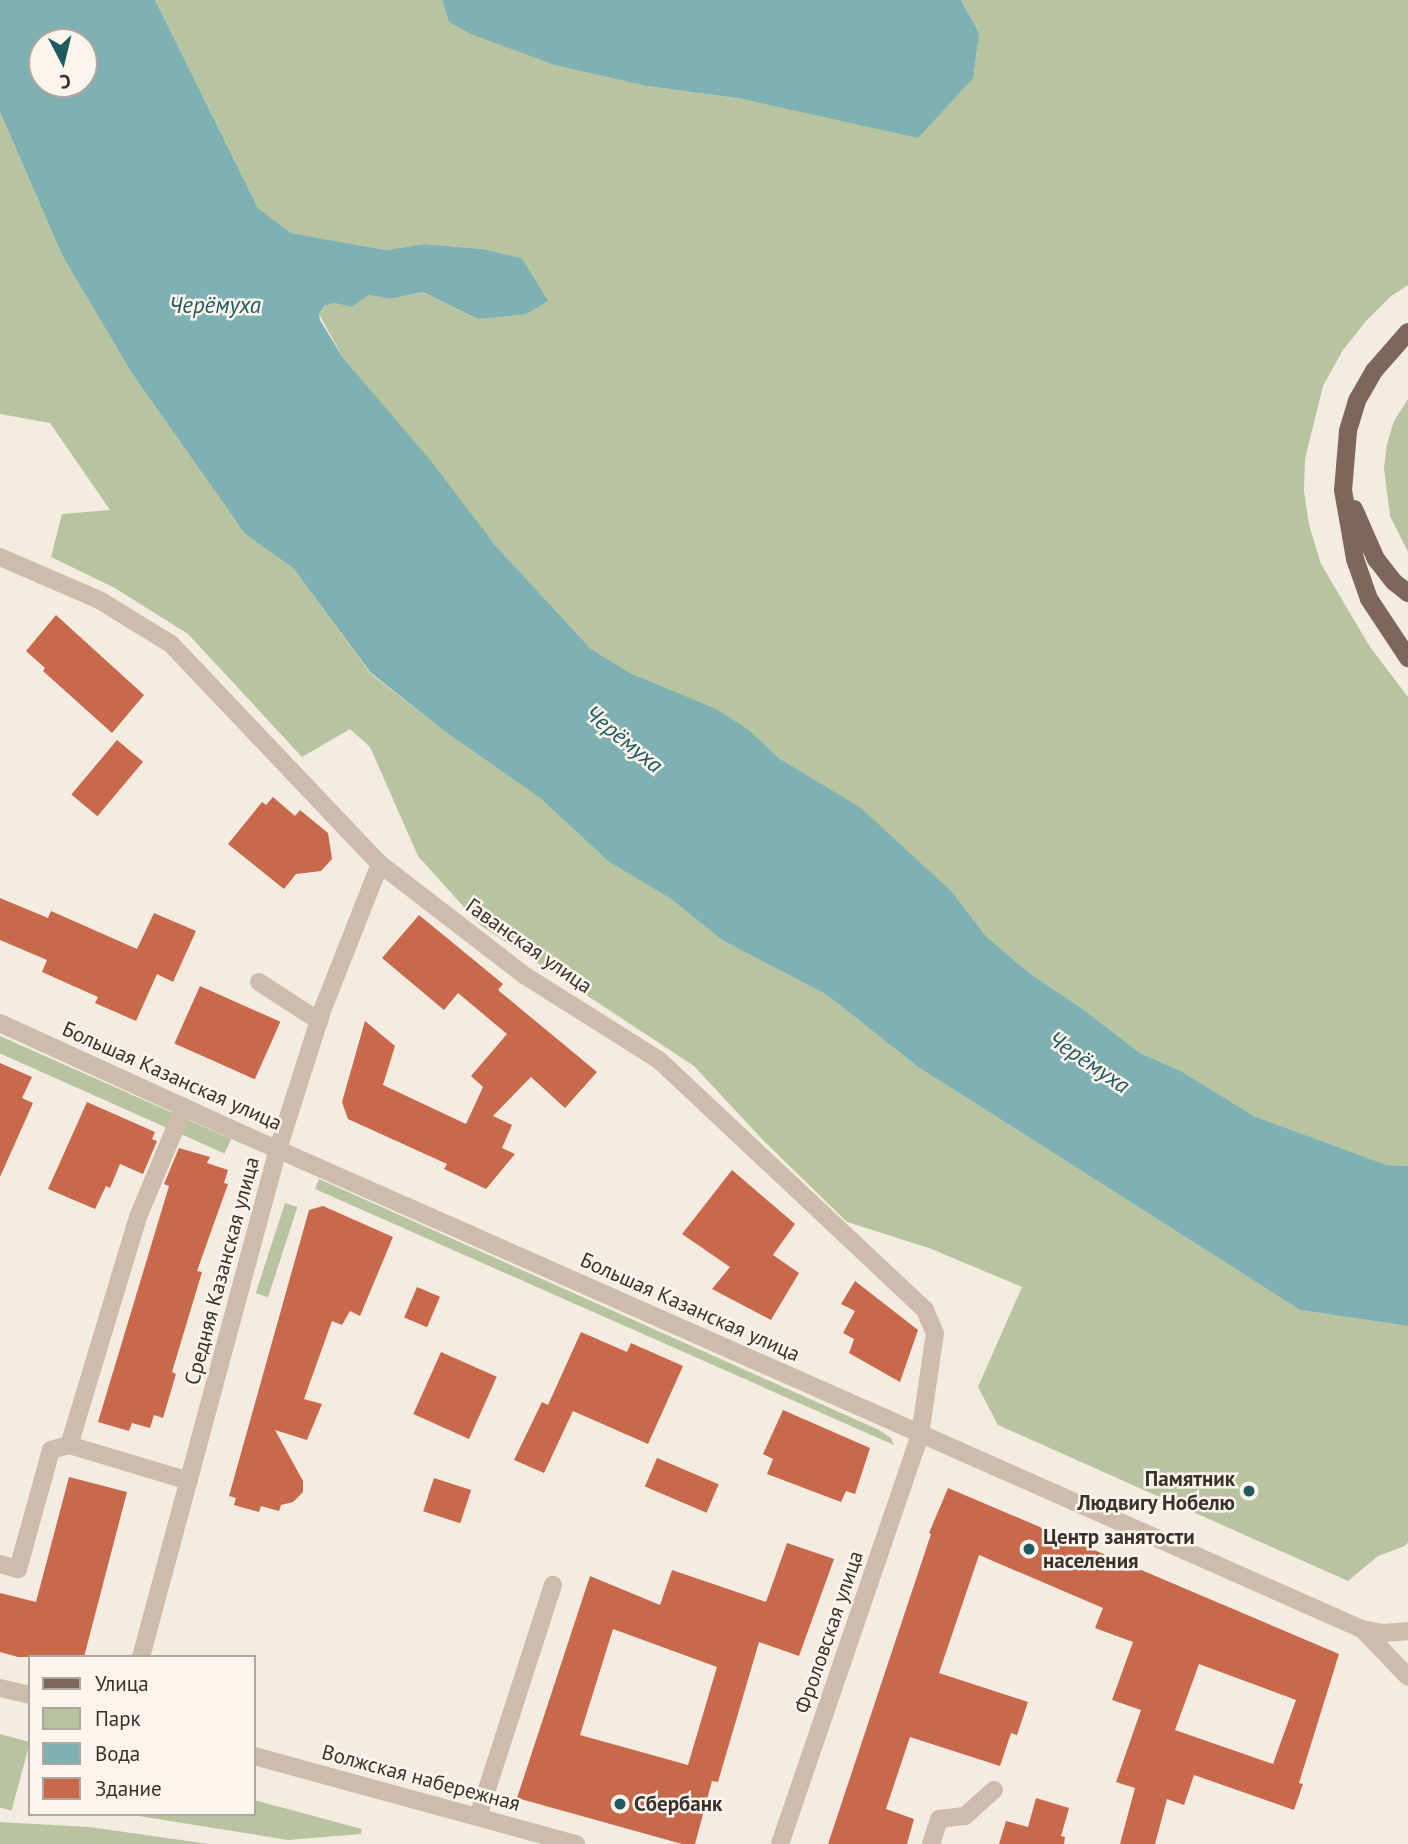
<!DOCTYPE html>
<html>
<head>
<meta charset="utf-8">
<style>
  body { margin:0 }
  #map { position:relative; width:1408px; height:1844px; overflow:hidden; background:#f4ebe1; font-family:"PT Sans",sans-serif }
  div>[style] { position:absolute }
  .green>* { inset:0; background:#b8c4a0; transform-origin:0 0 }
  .water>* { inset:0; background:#7fb0b2 }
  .building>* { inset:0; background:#c8694b; transform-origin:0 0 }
  .minor>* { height:18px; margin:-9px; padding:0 9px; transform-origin:9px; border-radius:9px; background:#cdbbac }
  .major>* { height:18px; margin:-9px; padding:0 9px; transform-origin:9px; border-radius:9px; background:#7d675c }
  .dots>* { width:19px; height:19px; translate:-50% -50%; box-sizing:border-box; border:4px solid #fbf5ee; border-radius:50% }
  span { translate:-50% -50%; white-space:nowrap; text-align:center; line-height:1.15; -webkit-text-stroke:5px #fbf5ee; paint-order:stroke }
  .street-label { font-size:21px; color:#3b302b }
  .poi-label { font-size:21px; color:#3b302b; font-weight:700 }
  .right { translate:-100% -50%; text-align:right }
  .left { translate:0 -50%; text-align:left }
  .water-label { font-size:23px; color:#1f5a5e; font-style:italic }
  .legend { position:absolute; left:28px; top:1655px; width:228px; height:161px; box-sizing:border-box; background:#fbf5ee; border:2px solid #aea6a0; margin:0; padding:9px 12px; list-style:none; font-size:21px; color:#3b302b }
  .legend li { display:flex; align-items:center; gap:14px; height:35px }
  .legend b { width:35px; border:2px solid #aea6a0 }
  .north { position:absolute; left:28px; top:28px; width:70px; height:70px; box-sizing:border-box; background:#fbf5ee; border:2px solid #aea6a0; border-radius:50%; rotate:173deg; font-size:19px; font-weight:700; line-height:28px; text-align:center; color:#3b302b }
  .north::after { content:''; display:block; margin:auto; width:24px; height:32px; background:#1f5a5e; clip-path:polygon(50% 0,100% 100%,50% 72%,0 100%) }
</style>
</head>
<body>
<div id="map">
  <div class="green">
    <div style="clip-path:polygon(155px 0,442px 0,449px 22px,647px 86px,743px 99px,979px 33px,961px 0,1408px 0,1408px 285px,1390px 297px,1366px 321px,1343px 350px,1323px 386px,1305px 459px,1304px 491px,1309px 525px,1321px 564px,1370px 647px,1408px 697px,1408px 1166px,1387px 1165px,1254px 1116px,1181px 1071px,1140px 1053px,1080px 1007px,1029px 973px,986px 936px,952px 892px,780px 759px,749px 730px,632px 674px,591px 649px,495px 545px,343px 358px,319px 314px,324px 306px,334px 303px,352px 307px,369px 295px,390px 299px,423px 292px,478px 319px,547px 301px,522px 258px,483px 249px,424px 244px,386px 250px,291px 233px,258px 208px)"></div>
    <div style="clip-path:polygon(0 112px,62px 255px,131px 372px,245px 534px,293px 568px,370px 673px,444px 731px,540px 798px,609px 862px,671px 899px,722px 940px,827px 995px,918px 1067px,1300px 1310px,1408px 1326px,1408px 1542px,1405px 1546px,1378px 1556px,1348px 1581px,998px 1425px,978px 1387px,1022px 1287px,929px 1248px,847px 1222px,762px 1139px,694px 1066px,480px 925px,418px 856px,370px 747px,350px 729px,302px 757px,188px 634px,115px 588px,51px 557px,62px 514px,110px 510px,50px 423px,0 414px)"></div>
    <div style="clip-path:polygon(1408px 399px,1408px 552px,1390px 516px,1384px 468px,1387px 444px,1394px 421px)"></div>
    <div style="left:0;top:1036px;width:253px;height:16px;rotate:24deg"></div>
    <div style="clip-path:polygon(319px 1179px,879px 1430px,891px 1438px,894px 1445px,315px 1189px)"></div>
    <div style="left:285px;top:1203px;width:13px;height:95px;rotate:18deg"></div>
    <div style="left:0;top:1734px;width:31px;height:71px;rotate:15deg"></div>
    <div style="clip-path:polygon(254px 1800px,362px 1829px,361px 1834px,288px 1840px,126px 1814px,254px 1814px)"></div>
    <div style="clip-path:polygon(0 1822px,89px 1827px,209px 1844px,0 1844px)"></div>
  </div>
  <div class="water">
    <div style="clip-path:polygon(evenodd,0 0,155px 0,258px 208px,291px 233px,386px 250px,424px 244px,483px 249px,522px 258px,548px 301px,526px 314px,478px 319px,423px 292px,390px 299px,369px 295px,352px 307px,334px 303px,324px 306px,319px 314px,320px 320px,343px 358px,431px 461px,495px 545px,591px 649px,632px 674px,716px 709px,749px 730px,780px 759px,861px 808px,952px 892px,986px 936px,1029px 973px,1080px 1007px,1140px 1053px,1181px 1071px,1254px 1116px,1387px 1165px,1408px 1166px,1408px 1326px,1300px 1310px,918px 1067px,827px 995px,722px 940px,671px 899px,609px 862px,540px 798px,444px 731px,370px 672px,293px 568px,245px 534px,131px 372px,62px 255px,0 112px,0 0,42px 42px,84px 42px,84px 84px,42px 84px,42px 42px)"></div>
    <div style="clip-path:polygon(442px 0,961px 0,979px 33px,973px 78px,918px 138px,743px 99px,647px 86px,555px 65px,471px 34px,449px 22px)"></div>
  </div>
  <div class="building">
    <div style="clip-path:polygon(56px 615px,144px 695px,112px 733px,43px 671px,45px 668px,26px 651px)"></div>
    <div style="left:117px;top:740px;width:34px;height:71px;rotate:40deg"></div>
    <div style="clip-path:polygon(273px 797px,295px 816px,300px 810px,328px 833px,332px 859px,321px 871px,296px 874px,284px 889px,228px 844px,262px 802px,266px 805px)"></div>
    <div style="clip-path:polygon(0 898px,48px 918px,51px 911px,137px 949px,154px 913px,196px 931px,173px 982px,157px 974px,136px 1021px,95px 1003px,98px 997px,42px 972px,47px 960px,0 940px)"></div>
    <div style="clip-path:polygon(419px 915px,503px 984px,498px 990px,597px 1072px,565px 1108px,531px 1077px,493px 1116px,512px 1125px,502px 1148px,515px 1154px,486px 1189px,444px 1169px,447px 1164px,348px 1119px,342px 1102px,365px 1021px,395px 1046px,383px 1085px,466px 1124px,483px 1087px,471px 1076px,507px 1034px,458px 993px,444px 1010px,382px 958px)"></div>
    <div style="left:200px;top:986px;width:88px;height:63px;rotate:24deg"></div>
    <div style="clip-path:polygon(0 1063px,32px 1077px,22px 1098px,33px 1103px,0 1177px)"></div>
    <div style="clip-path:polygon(87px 1102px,155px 1132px,152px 1139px,157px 1141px,143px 1174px,120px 1164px,110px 1188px,106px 1186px,95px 1209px,48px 1189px)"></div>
    <div style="clip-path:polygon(179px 1148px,210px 1157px,207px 1163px,228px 1170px,224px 1183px,228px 1184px,197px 1271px,202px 1272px,172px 1372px,176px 1374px,163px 1418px,154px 1415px,150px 1428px,132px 1423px,129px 1431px,98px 1422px,169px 1186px,164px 1184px)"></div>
    <div style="clip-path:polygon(732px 1170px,795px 1224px,773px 1255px,799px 1273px,771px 1320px,712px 1289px,730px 1267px,682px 1234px)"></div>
    <div style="clip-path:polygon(323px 1206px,393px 1237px,360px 1316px,350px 1311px,342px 1325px,332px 1321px,304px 1399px,322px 1404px,307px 1440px,275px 1430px,303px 1481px,303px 1492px,293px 1502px,281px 1505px,279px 1511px,261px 1506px,259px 1512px,234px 1505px,236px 1498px,229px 1496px,309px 1210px)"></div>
    <div style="clip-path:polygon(855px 1281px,918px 1330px,900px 1382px,849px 1353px,854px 1339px,843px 1333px,855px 1311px,841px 1304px)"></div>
    <div style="left:417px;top:1287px;width:25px;height:33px;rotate:23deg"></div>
    <div style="clip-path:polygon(581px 1332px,627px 1352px,631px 1343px,683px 1366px,648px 1444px,573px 1411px,544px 1473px,514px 1460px,542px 1402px,548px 1405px)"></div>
    <div style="left:441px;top:1352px;width:61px;height:68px;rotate:24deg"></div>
    <div style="clip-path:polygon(783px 1410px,870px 1448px,855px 1494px,846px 1491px,841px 1502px,767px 1474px,773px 1459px,763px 1454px)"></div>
    <div style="left:657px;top:1458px;width:67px;height:31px;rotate:23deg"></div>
    <div style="clip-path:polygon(69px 1477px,127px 1492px,84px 1657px,18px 1657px,0 1652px,0 1593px,36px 1602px)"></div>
    <div style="left:434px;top:1478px;width:39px;height:35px;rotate:18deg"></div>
    <div style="clip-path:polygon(evenodd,948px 1488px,1339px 1654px,1299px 1783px,1303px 1784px,1294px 1810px,1194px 1775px,1184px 1805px,1167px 1799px,1155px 1844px,1120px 1844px,1135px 1788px,1116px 1782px,1141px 1710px,1112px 1700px,1133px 1642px,1095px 1628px,1103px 1608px,979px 1555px,939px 1673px,1028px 1702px,1017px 1735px,1011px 1733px,1000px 1766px,910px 1737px,886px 1809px,914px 1819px,907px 1844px,828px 1844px,931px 1534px,929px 1533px,948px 1488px,1199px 1664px,1296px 1700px,1273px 1764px,1175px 1730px,1199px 1664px)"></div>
    <div style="clip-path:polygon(evenodd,787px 1543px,834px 1559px,799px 1656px,759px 1642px,718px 1782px,712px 1781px,695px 1844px,682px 1844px,517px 1798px,590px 1576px,660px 1605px,672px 1570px,766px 1602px,787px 1543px,613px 1629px,717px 1667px,688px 1765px,580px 1735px,613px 1629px)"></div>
    <div style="clip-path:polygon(1036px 1798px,1069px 1808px,1061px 1836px,1065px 1837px,1064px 1844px,999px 1844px,1006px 1821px,1028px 1827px)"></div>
  </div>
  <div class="minor">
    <div style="left:0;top:557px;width:110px;rotate:23.5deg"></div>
    <div style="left:101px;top:601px;width:82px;rotate:31.6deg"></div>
    <div style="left:171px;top:644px;width:303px;rotate:46.5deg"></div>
    <div style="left:380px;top:864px;width:182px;rotate:37.6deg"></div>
    <div style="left:524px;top:975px;width:160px;rotate:32.2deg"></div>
    <div style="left:659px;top:1060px;width:365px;rotate:43.2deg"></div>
    <div style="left:925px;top:1310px;width:25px;rotate:67deg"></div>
    <div style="left:935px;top:1333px;width:103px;rotate:98.4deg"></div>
    <div style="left:920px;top:1435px;width:432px;rotate:108.9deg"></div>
    <div style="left:259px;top:982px;width:72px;rotate:33deg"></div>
    <div style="left:0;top:1023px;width:269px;rotate:24.6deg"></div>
    <div style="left:245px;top:1135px;width:1221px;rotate:23.86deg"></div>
    <div style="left:1362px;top:1629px;width:20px;rotate:11deg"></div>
    <div style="left:1382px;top:1633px;width:26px;rotate:-4deg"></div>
    <div style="left:184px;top:1107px;width:119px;rotate:112.7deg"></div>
    <div style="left:138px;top:1217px;width:238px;rotate:106.8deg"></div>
    <div style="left:69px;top:1445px;width:125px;rotate:16.7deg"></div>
    <div style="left:0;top:1564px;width:19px;rotate:16deg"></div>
    <div style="left:18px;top:1569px;width:123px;rotate:-74.5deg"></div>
    <div style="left:51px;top:1450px;width:19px;rotate:-16deg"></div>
    <div style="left:1362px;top:1629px;width:66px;rotate:46.2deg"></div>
    <div style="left:141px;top:1657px;width:526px;rotate:-74.91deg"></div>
    <div style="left:278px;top:1149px;width:145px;rotate:-72.3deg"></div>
    <div style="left:322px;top:1011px;width:158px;rotate:-68.5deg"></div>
    <div style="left:0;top:1688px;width:31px;rotate:13deg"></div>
    <div style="left:254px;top:1756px;width:334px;rotate:15.3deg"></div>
    <div style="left:478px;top:1817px;width:244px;rotate:-72.1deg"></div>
    <div style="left:931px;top:1844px;width:26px;rotate:-72deg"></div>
    <div style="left:939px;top:1819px;width:26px;rotate:-7deg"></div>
    <div style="left:965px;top:1816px;width:39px;rotate:-42deg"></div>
  </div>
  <div class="major">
    <div style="left:1408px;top:332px;width:52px;rotate:131.1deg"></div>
    <div style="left:1374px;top:371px;width:34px;rotate:120deg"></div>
    <div style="left:1357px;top:401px;width:31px;rotate:107deg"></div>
    <div style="left:1348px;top:431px;width:59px;rotate:94.8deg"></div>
    <div style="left:1343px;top:490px;width:70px;rotate:80.1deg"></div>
    <div style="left:1355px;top:559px;width:42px;rotate:70.7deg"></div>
    <div style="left:1369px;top:599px;width:71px;rotate:56.5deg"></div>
    <div style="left:1354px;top:509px;width:55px;rotate:66.3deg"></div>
    <div style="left:1376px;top:559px;width:29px;rotate:52deg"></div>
    <div style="left:1394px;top:582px;width:18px;rotate:38deg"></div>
  </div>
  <div class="dots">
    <div style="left:1249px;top:1491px;background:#1f5a5e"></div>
    <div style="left:1029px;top:1549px;background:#1f5a5e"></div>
    <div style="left:620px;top:1804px;background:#1f5a5e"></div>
  </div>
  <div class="street-label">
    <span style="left:529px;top:946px;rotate:35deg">Гаванская улица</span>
    <span style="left:172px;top:1076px;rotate:24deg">Большая Казанская улица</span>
    <span style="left:222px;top:1271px;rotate:-75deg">Средняя Казанская улица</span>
    <span style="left:690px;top:1307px;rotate:24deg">Большая Казанская улица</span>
    <span style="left:829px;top:1632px;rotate:-71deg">Фроловская улица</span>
    <span style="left:421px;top:1778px;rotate:15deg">Волжская набережная</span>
  </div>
  <div class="poi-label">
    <span class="right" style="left:1235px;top:1491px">Памятник<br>Людвигу Нобелю</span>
    <span class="left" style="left:1043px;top:1549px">Центр занятости<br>населения</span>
    <span class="left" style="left:634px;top:1804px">Сбербанк</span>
  </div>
  <div class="water-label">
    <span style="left:215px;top:305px">Черёмуха</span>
    <span style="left:624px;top:739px;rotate:39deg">Черёмуха</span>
    <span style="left:1089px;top:1062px;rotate:34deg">Черёмуха</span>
  </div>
  <ul class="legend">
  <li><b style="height:9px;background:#7d675c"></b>Улица</li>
  <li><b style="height:19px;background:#b8c4a0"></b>Парк</li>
  <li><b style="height:19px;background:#7fb0b2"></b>Вода</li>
  <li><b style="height:19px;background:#c8694b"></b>Здание</li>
  </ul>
  <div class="north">С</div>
</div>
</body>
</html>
